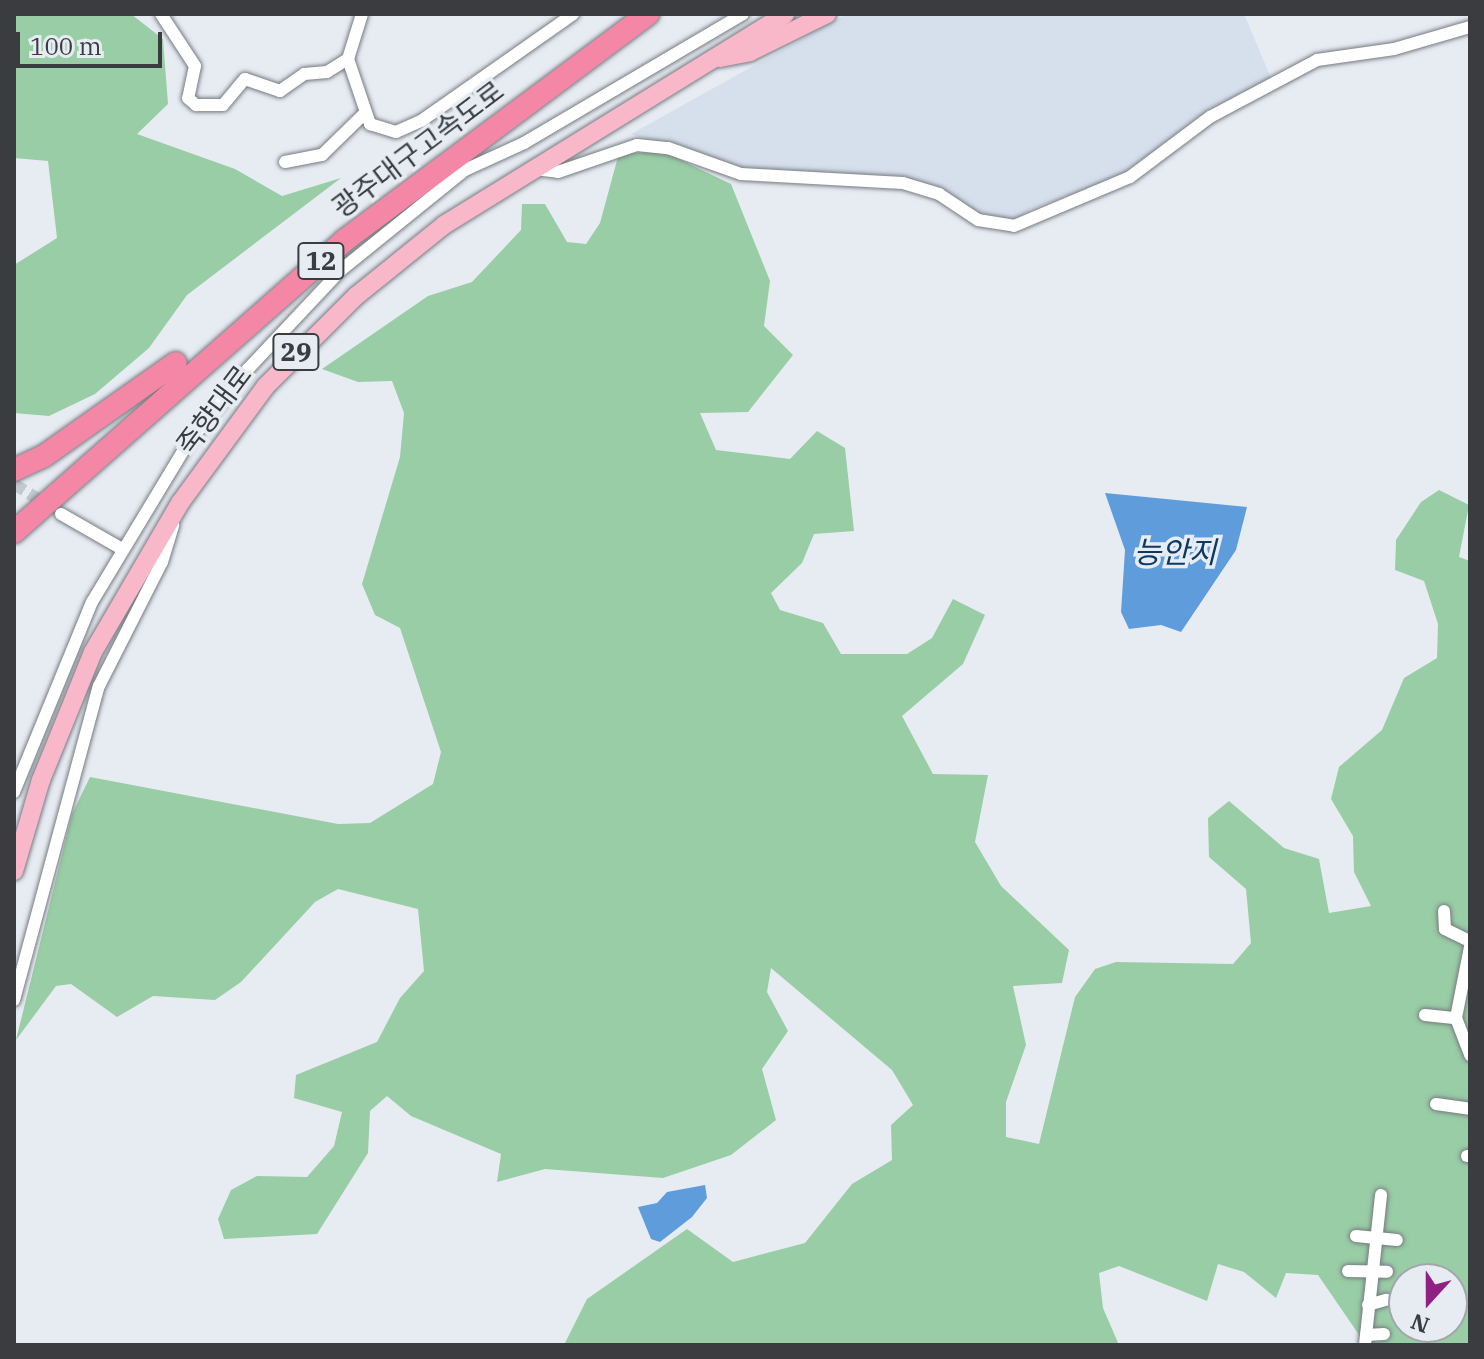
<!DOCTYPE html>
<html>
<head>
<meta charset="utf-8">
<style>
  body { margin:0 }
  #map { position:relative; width:1484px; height:1359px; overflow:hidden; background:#e7ecf3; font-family:"IBM Plex Serif","Noto Sans KR",serif }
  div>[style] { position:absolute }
  .built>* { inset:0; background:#d6dfec }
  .green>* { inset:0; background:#99cda5 }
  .water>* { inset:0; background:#5f9cdb }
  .street-tunnel>* { height:12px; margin-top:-6px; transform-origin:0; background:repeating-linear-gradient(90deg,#c4c9cf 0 12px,transparent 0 18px) }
  .roads { filter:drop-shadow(0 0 2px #767b81) drop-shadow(0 0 2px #767b81) }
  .street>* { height:12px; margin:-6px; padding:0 6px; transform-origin:6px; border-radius:6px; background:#fff }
  .primary>* { height:18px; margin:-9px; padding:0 9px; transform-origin:9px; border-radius:9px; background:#f9b7ca }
  .highway>* { height:22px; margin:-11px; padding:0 11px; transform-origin:11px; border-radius:11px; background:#f587a6 }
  span { translate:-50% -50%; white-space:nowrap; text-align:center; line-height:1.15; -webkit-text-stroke:7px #e7ecf3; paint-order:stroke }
  .shield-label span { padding:2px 6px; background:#e7ecf3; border:2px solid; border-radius:6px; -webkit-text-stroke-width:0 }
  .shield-label { font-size:26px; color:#3a3c3f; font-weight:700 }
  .street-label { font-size:28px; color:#3a3c3f }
  .water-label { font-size:30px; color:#0c3962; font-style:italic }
  .frame { position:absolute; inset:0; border:16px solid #3a3c3f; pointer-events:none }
  .north { position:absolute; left:1388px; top:1263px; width:80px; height:80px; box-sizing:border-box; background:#e7ecf3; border:2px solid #a2a6ab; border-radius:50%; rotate:201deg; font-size:22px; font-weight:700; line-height:32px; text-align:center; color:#3a3c3f }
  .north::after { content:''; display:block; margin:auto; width:28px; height:36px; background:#902081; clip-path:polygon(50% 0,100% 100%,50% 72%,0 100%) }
  .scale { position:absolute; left:16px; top:32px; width:146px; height:36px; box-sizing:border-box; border:4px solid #3a3c3f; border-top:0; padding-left:10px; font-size:24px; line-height:28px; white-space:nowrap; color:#3a3c3f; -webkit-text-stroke:6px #e7ecf3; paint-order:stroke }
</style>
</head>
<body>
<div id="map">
  <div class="built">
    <div style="clip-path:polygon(847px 14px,1244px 14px,1271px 78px,1210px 109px,1130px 173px,1031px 209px,1013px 222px,994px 222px,903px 179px,742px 172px,631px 134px)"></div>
  </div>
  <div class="green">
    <div style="clip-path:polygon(14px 14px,131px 14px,163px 39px,168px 104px,137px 134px,235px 169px,282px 196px,341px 178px,187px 295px,149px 348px,95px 394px,49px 416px,14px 413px,14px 265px,57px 238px,48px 161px,14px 158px)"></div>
    <div style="clip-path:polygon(evenodd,664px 152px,731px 184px,770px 281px,764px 326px,793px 355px,748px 412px,700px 413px,716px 450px,790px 459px,817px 431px,845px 448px,854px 531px,814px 534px,802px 563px,771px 593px,780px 610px,823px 623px,841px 654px,907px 654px,932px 638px,953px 599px,985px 615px,963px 664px,902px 716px,933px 774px,988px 775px,975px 842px,1001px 886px,1069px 950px,1062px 983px,1013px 986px,1026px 1045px,1006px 1102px,1006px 1137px,1039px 1144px,1075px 997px,1095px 969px,1116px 962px,1233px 964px,1251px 943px,1246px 889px,1209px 857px,1208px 818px,1229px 801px,1284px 848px,1319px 859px,1329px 913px,1371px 906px,1354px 872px,1353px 836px,1331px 799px,1339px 767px,1382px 730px,1404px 678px,1437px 658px,1438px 624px,1424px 581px,1395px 570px,1396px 540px,1421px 502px,1439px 490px,1469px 505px,1459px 557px,1470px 561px,1470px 1345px,1366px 1345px,1318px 1275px,1286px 1273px,1276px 1298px,1244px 1272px,1218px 1264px,1207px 1301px,1119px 1266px,1099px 1273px,1103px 1308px,1119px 1345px,564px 1345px,587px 1299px,687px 1229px,733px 1262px,805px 1243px,852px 1184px,892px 1160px,891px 1125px,913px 1105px,892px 1070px,771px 968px,767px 992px,788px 1031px,762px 1069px,776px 1120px,731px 1155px,663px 1178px,545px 1169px,497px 1182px,501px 1154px,411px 1116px,387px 1096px,370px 1111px,368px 1153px,317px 1234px,224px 1239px,218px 1219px,231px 1190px,257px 1176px,307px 1177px,334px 1146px,342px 1112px,294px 1098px,296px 1075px,377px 1042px,400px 998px,424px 971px,418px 909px,338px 889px,315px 902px,241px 982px,215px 1000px,153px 996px,117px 1017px,71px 984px,56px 986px,16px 1040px,72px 814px,90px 777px,338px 824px,370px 823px,433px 784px,441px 752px,400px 628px,375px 615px,362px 584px,400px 457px,404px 413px,392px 381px,358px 382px,322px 369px,428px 296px,472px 282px,521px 230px,522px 204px,545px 204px,567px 242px,586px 244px,600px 223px,619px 153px,664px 152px,1404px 1279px,1452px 1279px,1452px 1327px,1404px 1327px,1404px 1279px)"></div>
  </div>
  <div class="water">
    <div style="clip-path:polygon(1105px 493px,1247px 507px,1236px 550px,1181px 632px,1161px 625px,1129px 629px,1121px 612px,1125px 550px)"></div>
    <div style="clip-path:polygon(705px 1185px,707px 1198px,692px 1217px,660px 1242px,651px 1239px,638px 1207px,657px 1203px,667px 1192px)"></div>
  </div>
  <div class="street-tunnel">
    <div style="left:14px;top:484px;width:40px;rotate:32deg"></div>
  </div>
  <div class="roads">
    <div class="street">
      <div style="left:161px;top:14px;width:62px;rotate:56.8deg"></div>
      <div style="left:195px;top:66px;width:33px;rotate:102deg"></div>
      <div style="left:188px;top:98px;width:11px;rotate:41deg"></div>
      <div style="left:196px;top:105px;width:27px"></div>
      <div style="left:223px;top:105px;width:34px;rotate:-50deg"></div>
      <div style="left:245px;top:79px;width:37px;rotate:19deg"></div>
      <div style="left:280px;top:91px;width:29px;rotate:-35deg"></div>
      <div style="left:304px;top:74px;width:23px;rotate:-5deg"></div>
      <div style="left:327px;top:72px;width:25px;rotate:-32deg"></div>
      <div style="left:348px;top:59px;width:69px;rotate:71.3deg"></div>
      <div style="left:370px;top:124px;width:27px;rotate:17deg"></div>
      <div style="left:396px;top:132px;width:27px;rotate:-24deg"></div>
      <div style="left:421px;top:121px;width:186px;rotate:-35.1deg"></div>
      <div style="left:348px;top:59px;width:47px;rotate:-72.7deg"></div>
      <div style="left:285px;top:162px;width:38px;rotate:-11deg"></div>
      <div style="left:322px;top:155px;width:59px;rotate:-44.3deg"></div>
      <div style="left:535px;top:169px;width:23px;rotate:7deg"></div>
      <div style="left:558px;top:172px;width:83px;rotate:-18.9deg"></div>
      <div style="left:637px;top:145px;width:31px;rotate:6deg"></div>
      <div style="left:668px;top:148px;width:77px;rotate:19.6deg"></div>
      <div style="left:741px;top:174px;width:162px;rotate:3.2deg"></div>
      <div style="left:903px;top:183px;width:38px;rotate:17deg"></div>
      <div style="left:939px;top:194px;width:47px;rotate:33.7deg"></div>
      <div style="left:978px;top:220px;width:36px;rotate:9deg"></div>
      <div style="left:1014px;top:226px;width:126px;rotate:-22.9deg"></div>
      <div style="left:1130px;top:177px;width:100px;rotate:-36.9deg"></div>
      <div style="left:1210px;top:117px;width:121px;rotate:-28deg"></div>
      <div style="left:1317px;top:60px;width:78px;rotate:-8.1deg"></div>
      <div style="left:1394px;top:49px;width:79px;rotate:-16.1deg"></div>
      <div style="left:61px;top:514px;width:70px;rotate:29.8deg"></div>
      <div style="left:14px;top:792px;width:205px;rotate:-67.7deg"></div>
      <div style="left:92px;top:602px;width:186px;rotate:-58.9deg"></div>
      <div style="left:188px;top:443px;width:95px;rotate:-51deg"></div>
      <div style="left:248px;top:369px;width:136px;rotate:-46.8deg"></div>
      <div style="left:341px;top:270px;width:159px;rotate:-38.9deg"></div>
      <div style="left:465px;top:170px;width:65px;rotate:-24.6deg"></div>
      <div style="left:524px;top:143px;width:254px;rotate:-30.5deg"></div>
      <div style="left:1444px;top:911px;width:18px;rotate:87deg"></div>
      <div style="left:1445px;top:929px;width:28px;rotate:26deg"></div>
      <div style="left:1470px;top:947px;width:72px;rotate:101.2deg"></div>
      <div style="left:1456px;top:1018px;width:40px;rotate:69deg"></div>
      <div style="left:14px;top:1000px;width:325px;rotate:-74.9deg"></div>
      <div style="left:99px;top:686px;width:139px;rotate:-63.1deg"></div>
      <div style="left:162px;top:562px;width:39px;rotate:-73deg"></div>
      <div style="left:1425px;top:1015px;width:31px;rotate:6deg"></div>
      <div style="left:1436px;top:1104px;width:34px;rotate:8deg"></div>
      <div style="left:1467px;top:1156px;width:3px"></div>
      <div style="left:1356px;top:1236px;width:41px;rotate:5.6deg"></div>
      <div style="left:1348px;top:1271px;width:39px;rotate:1deg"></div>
      <div style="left:1368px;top:1305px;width:19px;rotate:-16deg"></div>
      <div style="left:1366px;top:1335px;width:18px;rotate:-3deg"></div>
      <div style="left:1365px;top:1345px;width:151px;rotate:-83.9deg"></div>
    </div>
    <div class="primary">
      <div style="left:720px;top:58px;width:31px;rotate:-11deg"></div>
      <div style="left:750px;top:52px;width:86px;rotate:-26.3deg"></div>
      <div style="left:14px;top:871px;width:95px;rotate:-73.5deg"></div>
      <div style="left:41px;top:780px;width:138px;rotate:-67.9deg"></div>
      <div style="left:93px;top:652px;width:173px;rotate:-59.7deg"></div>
      <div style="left:180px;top:503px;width:145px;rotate:-53.7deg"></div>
      <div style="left:266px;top:386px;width:127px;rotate:-45deg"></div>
      <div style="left:356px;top:296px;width:113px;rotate:-38.9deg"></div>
      <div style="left:444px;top:225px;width:401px;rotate:-31.7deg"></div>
    </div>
    <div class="highway">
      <div style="left:14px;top:470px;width:33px;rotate:-25deg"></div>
      <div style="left:44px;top:456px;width:161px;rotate:-35.2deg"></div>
      <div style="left:14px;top:532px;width:441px;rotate:-41.4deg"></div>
      <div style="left:345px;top:240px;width:378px;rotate:-36.7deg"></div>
    </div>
  </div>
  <div class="shield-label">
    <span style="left:321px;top:261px">12</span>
    <span style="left:296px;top:352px">29</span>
  </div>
  <div class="street-label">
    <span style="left:418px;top:149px;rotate:-37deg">광주대구고속도로</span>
    <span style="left:214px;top:410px;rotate:-53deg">죽향대로</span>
  </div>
  <div class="water-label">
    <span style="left:1175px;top:552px">능안지</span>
  </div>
  <div class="frame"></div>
  <div class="north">N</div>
  <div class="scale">100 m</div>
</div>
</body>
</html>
